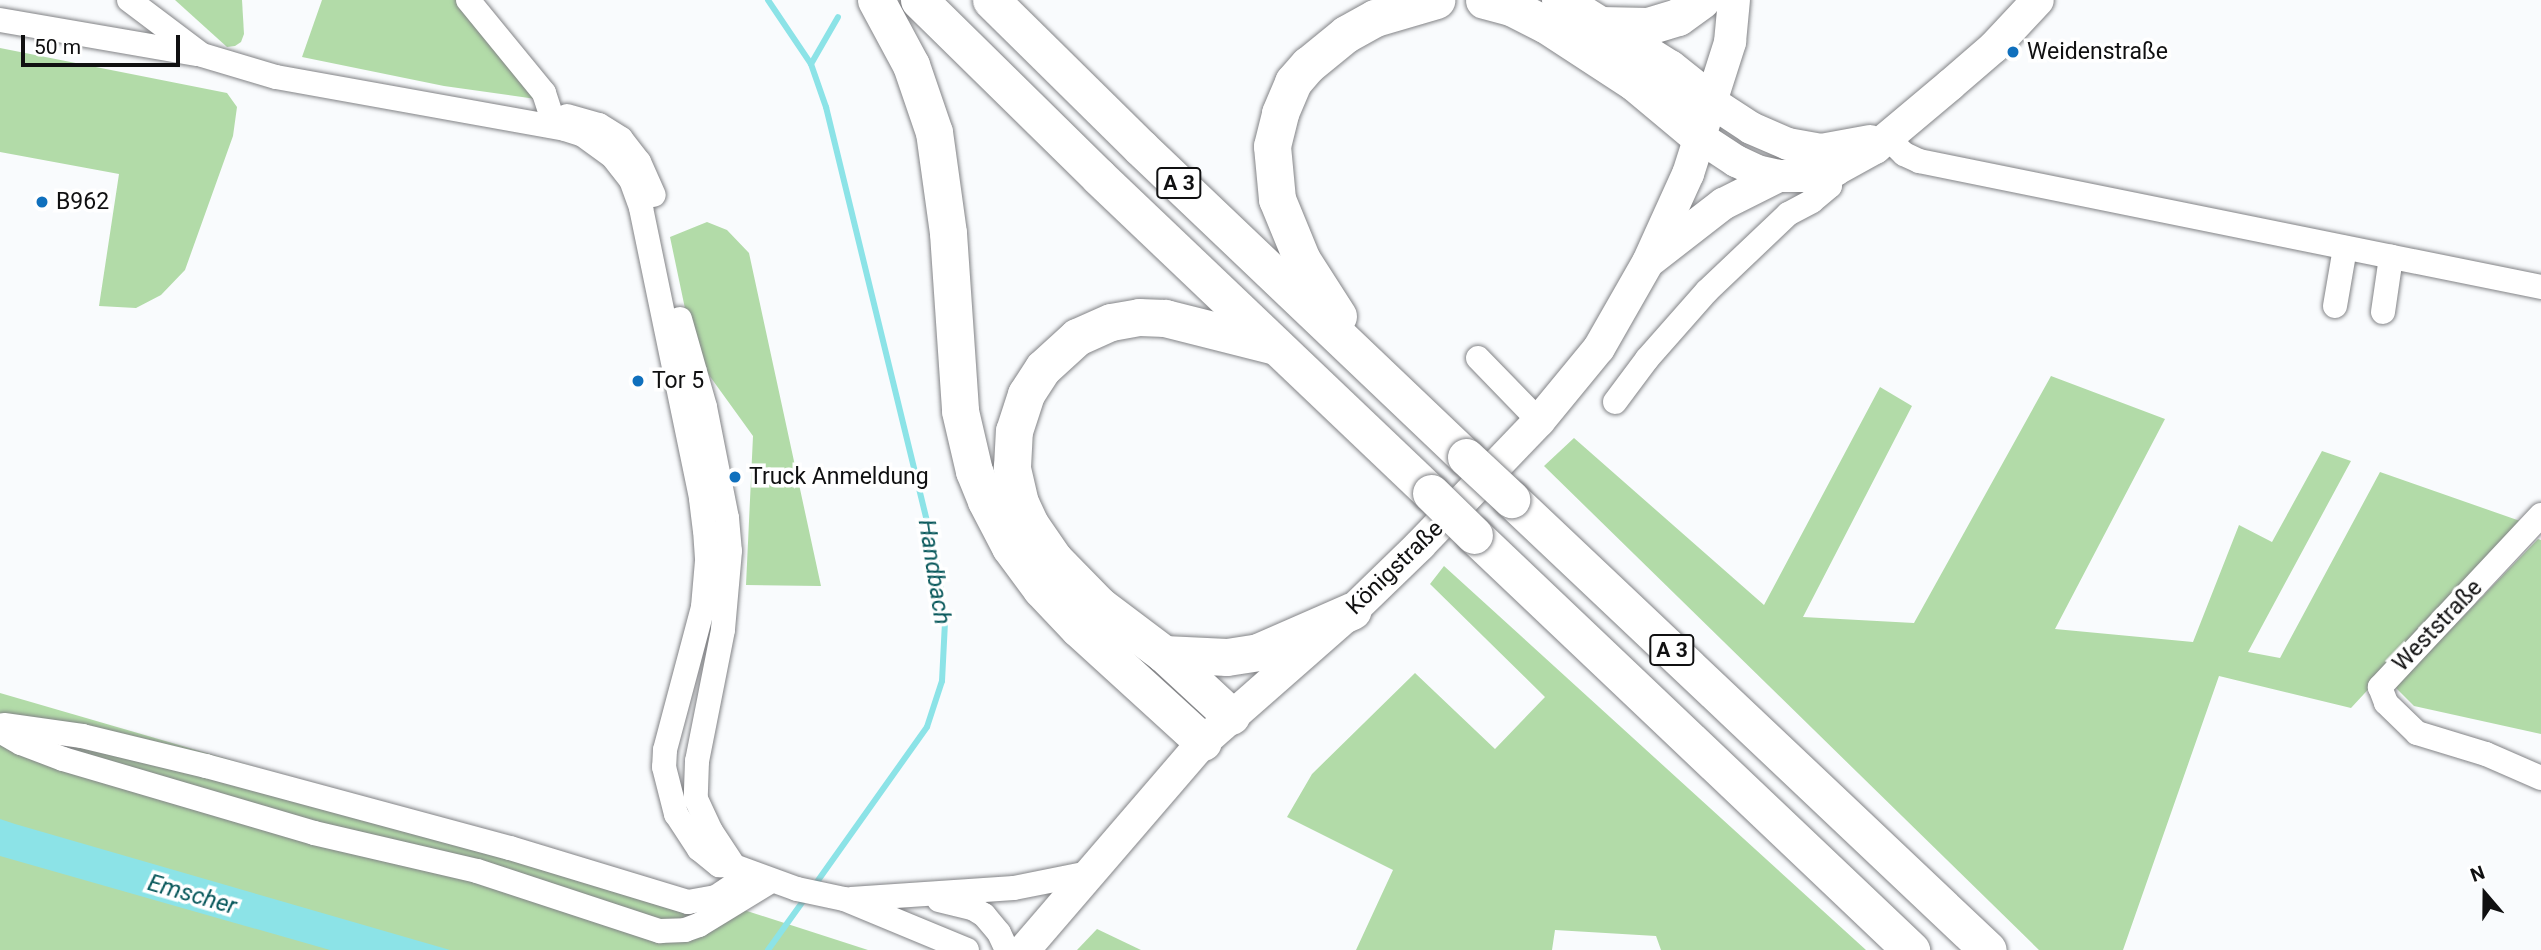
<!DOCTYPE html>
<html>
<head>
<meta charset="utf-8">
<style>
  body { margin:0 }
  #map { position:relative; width:2541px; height:950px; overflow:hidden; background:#f9fbfd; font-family:Roboto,sans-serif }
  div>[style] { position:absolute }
  .green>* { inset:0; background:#b2dba8 }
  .water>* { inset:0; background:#8ce3e7 }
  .stream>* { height:6px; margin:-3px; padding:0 3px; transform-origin:3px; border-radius:3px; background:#8ce3e7 }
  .roads { filter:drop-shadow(0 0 2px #828386) drop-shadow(0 0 2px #828386) }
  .minor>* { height:24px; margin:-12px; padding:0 12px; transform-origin:12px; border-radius:12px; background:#fff }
  .major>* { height:32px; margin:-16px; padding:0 16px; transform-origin:16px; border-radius:16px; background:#fff }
  .highway>* { height:37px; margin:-18.5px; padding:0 18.5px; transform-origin:18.5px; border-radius:18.5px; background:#fff }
  .bridges { filter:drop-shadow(0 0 2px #828386) drop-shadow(0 0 2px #828386) }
  .highway-bridge>* { height:37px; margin:-18.5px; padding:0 18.5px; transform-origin:18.5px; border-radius:18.5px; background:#fff }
  .dots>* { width:19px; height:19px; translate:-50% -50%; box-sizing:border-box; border:4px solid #fff; border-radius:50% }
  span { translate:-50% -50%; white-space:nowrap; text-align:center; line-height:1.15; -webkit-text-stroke:7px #fff; paint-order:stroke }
  .shield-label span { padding:2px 5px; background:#fff; border:2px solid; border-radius:5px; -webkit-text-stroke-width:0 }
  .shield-label { font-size:21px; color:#101011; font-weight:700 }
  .poi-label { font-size:23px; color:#101011 }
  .left { translate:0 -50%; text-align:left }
  .street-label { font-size:23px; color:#101011 }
  .water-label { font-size:24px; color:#07575a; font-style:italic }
  .north { position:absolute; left:2450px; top:859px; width:70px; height:70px; -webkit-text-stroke:5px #fff; paint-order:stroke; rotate:340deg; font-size:19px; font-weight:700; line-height:28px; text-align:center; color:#101011 }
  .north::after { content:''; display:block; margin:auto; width:24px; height:32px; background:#101011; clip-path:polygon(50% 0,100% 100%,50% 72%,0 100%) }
  .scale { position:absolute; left:21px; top:35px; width:159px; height:32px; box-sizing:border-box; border:4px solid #101011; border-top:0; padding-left:9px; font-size:21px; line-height:24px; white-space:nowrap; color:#101011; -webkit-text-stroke:5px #fff; paint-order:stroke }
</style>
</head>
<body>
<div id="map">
  <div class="green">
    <div style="clip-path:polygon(175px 0,242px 0,244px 34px,241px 42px,235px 46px,227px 47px)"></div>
    <div style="clip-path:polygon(322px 0,456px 0,536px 99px,444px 86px,302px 57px)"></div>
    <div style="clip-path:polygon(0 48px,227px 93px,237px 107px,233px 136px,185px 270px,161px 295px,136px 308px,99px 306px,119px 174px,0 152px)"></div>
    <div style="clip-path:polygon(707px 222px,727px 230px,749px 253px,821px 586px,746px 585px,753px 436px,701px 364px,687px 318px,670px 237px)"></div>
    <div style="clip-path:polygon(2051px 376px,2165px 419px,2055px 629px,2193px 642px,2239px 525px,2272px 542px,2322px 451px,2351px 461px,2248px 652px,2280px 658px,2380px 472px,2523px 522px,2351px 708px,2219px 676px,2123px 950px,2039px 950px,1544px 466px,1574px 438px,1764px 605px,1880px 387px,1912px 406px,1803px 617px,1914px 623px)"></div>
    <div style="clip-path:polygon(2538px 539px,2541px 540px,2541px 734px,2414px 706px,2395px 687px)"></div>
    <div style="clip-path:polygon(1444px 566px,1866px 950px,1661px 950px,1656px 936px,1555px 930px,1552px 950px,1356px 950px,1393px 870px,1287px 817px,1312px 774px,1415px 673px,1495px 749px,1545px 697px,1430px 584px)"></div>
    <div style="clip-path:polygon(0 693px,716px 901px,868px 950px,0 950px)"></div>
    <div style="clip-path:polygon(1097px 929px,1141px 950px,1077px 950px)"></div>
  </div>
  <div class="water">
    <div style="clip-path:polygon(0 819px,15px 824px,450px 950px,330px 950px,0 856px)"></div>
  </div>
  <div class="stream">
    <div style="left:768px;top:0;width:77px;rotate:56.1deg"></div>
    <div style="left:811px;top:64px;width:46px;rotate:70.8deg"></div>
    <div style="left:826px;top:107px;width:474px;rotate:76.3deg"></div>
    <div style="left:938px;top:568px;width:54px;rotate:82.6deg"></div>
    <div style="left:945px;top:622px;width:59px;rotate:92.9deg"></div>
    <div style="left:942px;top:681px;width:48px;rotate:108.1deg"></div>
    <div style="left:927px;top:727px;width:195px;rotate:125.4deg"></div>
    <div style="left:811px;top:64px;width:54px;rotate:-60.1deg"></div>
    <div style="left:768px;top:950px;width:65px;rotate:-54.4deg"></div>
  </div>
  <div class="roads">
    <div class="minor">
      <div style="left:129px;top:0;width:91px;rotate:37deg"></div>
      <div style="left:202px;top:55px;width:77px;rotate:16.6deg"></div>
      <div style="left:276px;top:77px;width:294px;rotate:10.2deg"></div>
      <div style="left:565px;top:129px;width:19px;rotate:18deg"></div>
      <div style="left:583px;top:135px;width:37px;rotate:36deg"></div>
      <div style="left:613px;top:157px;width:29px;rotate:52deg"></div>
      <div style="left:631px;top:180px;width:30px;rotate:70deg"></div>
      <div style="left:641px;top:208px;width:297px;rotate:78.3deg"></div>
      <div style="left:701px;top:499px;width:31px;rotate:83deg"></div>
      <div style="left:705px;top:530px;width:31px;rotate:86deg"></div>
      <div style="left:707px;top:561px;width:46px;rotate:95deg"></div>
      <div style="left:703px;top:607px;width:148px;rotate:104.9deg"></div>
      <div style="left:665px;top:750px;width:17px;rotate:93deg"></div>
      <div style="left:664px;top:767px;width:49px;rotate:75.7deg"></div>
      <div style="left:676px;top:814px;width:42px;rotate:56.7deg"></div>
      <div style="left:699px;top:849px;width:26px;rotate:39deg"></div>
      <div style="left:719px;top:865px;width:15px;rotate:4deg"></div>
      <div style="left:734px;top:866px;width:67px;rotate:20.1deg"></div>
      <div style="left:797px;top:889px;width:48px;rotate:12deg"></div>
      <div style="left:844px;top:899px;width:133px;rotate:22.5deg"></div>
      <div style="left:468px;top:0;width:120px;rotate:50.7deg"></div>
      <div style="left:544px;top:93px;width:20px;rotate:72deg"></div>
      <div style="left:0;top:20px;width:199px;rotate:9.8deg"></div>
      <div style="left:567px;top:116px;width:33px;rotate:16deg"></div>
      <div style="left:599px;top:125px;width:26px;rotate:32deg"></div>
      <div style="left:621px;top:139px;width:29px;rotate:52deg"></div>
      <div style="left:639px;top:162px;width:36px;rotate:66deg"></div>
      <div style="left:1887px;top:137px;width:24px;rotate:45deg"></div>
      <div style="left:1904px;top:154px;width:17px;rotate:25deg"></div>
      <div style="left:1919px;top:161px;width:635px;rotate:11.45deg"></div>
      <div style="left:2335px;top:306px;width:59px;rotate:-80.2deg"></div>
      <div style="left:2383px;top:312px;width:56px;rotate:-81.7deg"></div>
      <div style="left:680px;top:319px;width:91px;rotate:74.1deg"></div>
      <div style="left:705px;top:407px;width:113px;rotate:78.8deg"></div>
      <div style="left:727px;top:518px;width:33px;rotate:85deg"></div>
      <div style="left:730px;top:551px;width:79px;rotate:95.1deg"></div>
      <div style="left:723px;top:630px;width:134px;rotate:101.2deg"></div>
      <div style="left:697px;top:761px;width:38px;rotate:92deg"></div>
      <div style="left:696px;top:799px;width:35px;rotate:65deg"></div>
      <div style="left:711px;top:831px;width:42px;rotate:56.7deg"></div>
      <div style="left:1478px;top:358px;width:88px;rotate:45.9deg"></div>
      <div style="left:1615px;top:402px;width:54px;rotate:-53.3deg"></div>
      <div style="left:1647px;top:359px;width:91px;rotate:-48.6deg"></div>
      <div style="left:1707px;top:291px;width:112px;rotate:-43.5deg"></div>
      <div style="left:1788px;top:214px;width:27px;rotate:-28deg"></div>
      <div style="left:1812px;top:201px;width:23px;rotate:-40deg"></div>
      <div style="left:1830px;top:186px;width:29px;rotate:-86deg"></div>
      <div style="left:2541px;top:515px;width:236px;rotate:133.1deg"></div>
      <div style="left:2380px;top:687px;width:17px;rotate:69deg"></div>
      <div style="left:2386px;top:703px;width:43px;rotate:44.1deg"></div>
      <div style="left:2417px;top:733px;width:72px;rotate:16.9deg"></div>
      <div style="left:2486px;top:754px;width:60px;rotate:23.6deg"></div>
      <div style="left:4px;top:725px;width:79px;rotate:8deg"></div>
      <div style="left:82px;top:736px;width:128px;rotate:13.6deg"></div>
      <div style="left:206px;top:766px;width:315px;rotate:15.1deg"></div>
      <div style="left:510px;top:848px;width:186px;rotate:16.9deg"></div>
      <div style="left:688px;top:902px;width:28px;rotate:-10deg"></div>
      <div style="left:716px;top:897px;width:40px;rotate:-34deg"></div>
      <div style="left:0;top:731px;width:24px;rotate:30deg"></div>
      <div style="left:21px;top:743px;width:45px;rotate:20.9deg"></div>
      <div style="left:63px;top:759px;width:262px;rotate:16.4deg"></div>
      <div style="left:314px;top:833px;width:167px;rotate:13.1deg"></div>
      <div style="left:477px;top:871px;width:193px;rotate:18.2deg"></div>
      <div style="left:660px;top:931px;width:25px;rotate:-2deg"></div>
      <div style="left:685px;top:930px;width:15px;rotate:-20deg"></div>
      <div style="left:699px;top:925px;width:84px;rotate:-31.4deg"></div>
      <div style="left:851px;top:899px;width:163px;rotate:-3.9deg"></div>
      <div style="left:1014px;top:888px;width:76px;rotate:-11.3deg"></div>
      <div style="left:939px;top:900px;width:36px;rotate:14deg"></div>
      <div style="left:974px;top:909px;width:12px;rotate:31deg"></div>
      <div style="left:984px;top:915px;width:23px;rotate:50deg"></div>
      <div style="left:999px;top:933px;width:19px;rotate:65deg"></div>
    </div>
    <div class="major">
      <div style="left:1713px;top:103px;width:45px;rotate:33.3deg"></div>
      <div style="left:1751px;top:128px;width:40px;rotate:23.4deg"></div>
      <div style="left:1788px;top:144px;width:34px;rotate:10deg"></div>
      <div style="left:1821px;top:150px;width:50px;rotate:-10.4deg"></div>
      <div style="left:1701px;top:138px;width:42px;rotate:33.3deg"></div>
      <div style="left:1736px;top:161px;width:23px;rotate:25deg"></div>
      <div style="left:1757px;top:171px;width:23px;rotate:13deg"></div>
      <div style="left:1779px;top:176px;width:31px"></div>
      <div style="left:1810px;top:176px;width:26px;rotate:-13deg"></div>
      <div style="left:1835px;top:170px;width:46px;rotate:-28.8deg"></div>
      <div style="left:1875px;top:148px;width:98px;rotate:-40deg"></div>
      <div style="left:1950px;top:85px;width:58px;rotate:-40.8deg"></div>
      <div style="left:1994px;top:47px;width:64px;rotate:-46.9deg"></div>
      <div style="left:1652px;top:259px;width:90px;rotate:-37.8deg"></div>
      <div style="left:1723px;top:204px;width:63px;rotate:-26.6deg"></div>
      <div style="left:1024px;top:950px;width:274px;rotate:-49.3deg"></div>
      <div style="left:1203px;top:742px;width:198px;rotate:-41.3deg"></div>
      <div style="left:1352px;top:611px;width:95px;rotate:-44.1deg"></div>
      <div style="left:1420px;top:545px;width:172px;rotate:-46.2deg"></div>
      <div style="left:1539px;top:421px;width:94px;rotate:-50.6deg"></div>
      <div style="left:1599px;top:348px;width:99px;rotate:-60.3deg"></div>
      <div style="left:1648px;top:262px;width:97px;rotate:-65.6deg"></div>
      <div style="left:1688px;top:174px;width:139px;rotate:-72.3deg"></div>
      <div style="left:1730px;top:42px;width:42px;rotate:-84.6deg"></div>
    </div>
    <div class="highway">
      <div style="left:876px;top:0;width:74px;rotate:61.7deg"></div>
      <div style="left:911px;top:65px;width:71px;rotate:71.1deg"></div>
      <div style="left:934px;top:132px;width:102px;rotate:82.1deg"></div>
      <div style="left:948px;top:233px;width:178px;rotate:86.1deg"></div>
      <div style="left:960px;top:411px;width:62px;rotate:76.9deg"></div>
      <div style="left:974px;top:471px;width:32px;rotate:68deg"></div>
      <div style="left:986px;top:501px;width:52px;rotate:62.4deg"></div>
      <div style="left:1010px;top:547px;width:52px;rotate:53.6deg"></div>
      <div style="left:1041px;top:589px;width:54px;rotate:46.5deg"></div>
      <div style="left:1078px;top:628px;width:169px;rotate:42.4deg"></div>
      <div style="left:919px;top:0;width:252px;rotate:44.5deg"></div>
      <div style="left:1099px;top:177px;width:458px;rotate:43.6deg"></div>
      <div style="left:991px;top:0;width:209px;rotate:44.6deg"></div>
      <div style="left:1140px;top:147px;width:450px;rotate:43.6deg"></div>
      <div style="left:1484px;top:0;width:28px;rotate:15deg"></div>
      <div style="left:1511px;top:7px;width:38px;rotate:27deg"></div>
      <div style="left:1545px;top:24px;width:106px;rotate:33.1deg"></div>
      <div style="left:1634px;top:82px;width:87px;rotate:39.9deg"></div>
      <div style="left:1560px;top:0;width:128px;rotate:32deg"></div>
      <div style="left:1669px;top:68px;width:56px;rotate:38.5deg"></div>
      <div style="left:1601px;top:25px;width:47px;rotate:1.2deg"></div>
      <div style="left:1648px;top:26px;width:31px;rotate:-17deg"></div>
      <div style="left:1678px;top:17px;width:29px;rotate:-36deg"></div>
      <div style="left:1338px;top:316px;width:67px;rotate:-122.7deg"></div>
      <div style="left:1302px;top:260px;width:66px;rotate:-112.3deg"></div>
      <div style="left:1277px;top:199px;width:53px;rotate:-95.4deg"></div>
      <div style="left:1272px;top:146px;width:34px;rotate:-76deg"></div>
      <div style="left:1280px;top:113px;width:34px;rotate:-67deg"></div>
      <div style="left:1293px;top:82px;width:23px;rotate:-49deg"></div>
      <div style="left:1308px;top:65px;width:49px;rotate:-39.2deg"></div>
      <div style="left:1346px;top:34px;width:33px;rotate:-29deg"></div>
      <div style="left:1375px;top:18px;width:64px;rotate:-16.4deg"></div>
      <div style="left:1511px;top:499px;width:656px;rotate:43.4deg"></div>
      <div style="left:1474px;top:535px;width:603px;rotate:43.52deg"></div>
      <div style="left:1164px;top:654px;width:63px;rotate:2.7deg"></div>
      <div style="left:1227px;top:657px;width:31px;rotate:-9deg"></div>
      <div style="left:1258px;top:652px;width:103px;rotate:-23.6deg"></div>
      <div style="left:1231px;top:716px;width:91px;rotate:-137.2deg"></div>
      <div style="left:1164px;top:654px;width:81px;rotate:-143deg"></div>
      <div style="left:1099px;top:605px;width:64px;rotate:-134.4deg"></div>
      <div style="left:1054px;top:559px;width:42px;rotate:-124.4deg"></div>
      <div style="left:1030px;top:524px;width:23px;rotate:-115deg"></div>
      <div style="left:1020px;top:503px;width:37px;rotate:-103deg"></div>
      <div style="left:1012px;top:467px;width:36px;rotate:-87deg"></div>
      <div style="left:1014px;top:431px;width:39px;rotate:-72deg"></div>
      <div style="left:1026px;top:394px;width:31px;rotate:-57deg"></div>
      <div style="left:1043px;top:368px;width:46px;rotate:-42.4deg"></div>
      <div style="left:1077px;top:337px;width:37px;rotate:-24deg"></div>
      <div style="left:1111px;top:322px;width:28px;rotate:-10deg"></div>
      <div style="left:1139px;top:317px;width:26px;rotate:2deg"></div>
      <div style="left:1165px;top:318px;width:114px;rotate:14.2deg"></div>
    </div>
  </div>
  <div class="bridges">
    <div class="highway-bridge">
      <div style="left:1466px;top:457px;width:62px;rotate:43deg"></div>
      <div style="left:1431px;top:493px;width:60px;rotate:44.3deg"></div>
    </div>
  </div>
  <div class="dots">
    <div style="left:2013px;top:52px;background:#1070bd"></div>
    <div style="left:42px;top:202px;background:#1070bd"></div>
    <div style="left:638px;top:381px;background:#1070bd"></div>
    <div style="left:735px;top:477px;background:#1070bd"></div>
  </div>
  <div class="shield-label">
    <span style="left:1179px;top:183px">A 3</span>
    <span style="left:1672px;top:650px">A 3</span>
  </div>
  <div class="poi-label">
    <span class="left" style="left:2027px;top:52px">Weidenstraße</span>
    <span class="left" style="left:56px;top:202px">B962</span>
    <span class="left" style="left:652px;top:381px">Tor 5</span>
    <span class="left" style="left:749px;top:477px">Truck Anmeldung</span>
  </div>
  <div class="street-label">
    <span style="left:1395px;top:568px;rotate:-44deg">Königstraße</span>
    <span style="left:2438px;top:626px;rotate:-46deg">Weststraße</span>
  </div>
  <div class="water-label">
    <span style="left:934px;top:572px;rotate:81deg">Handbach</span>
    <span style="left:192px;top:895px;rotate:16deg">Emscher</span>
  </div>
  <div class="north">N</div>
  <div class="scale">50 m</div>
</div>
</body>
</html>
